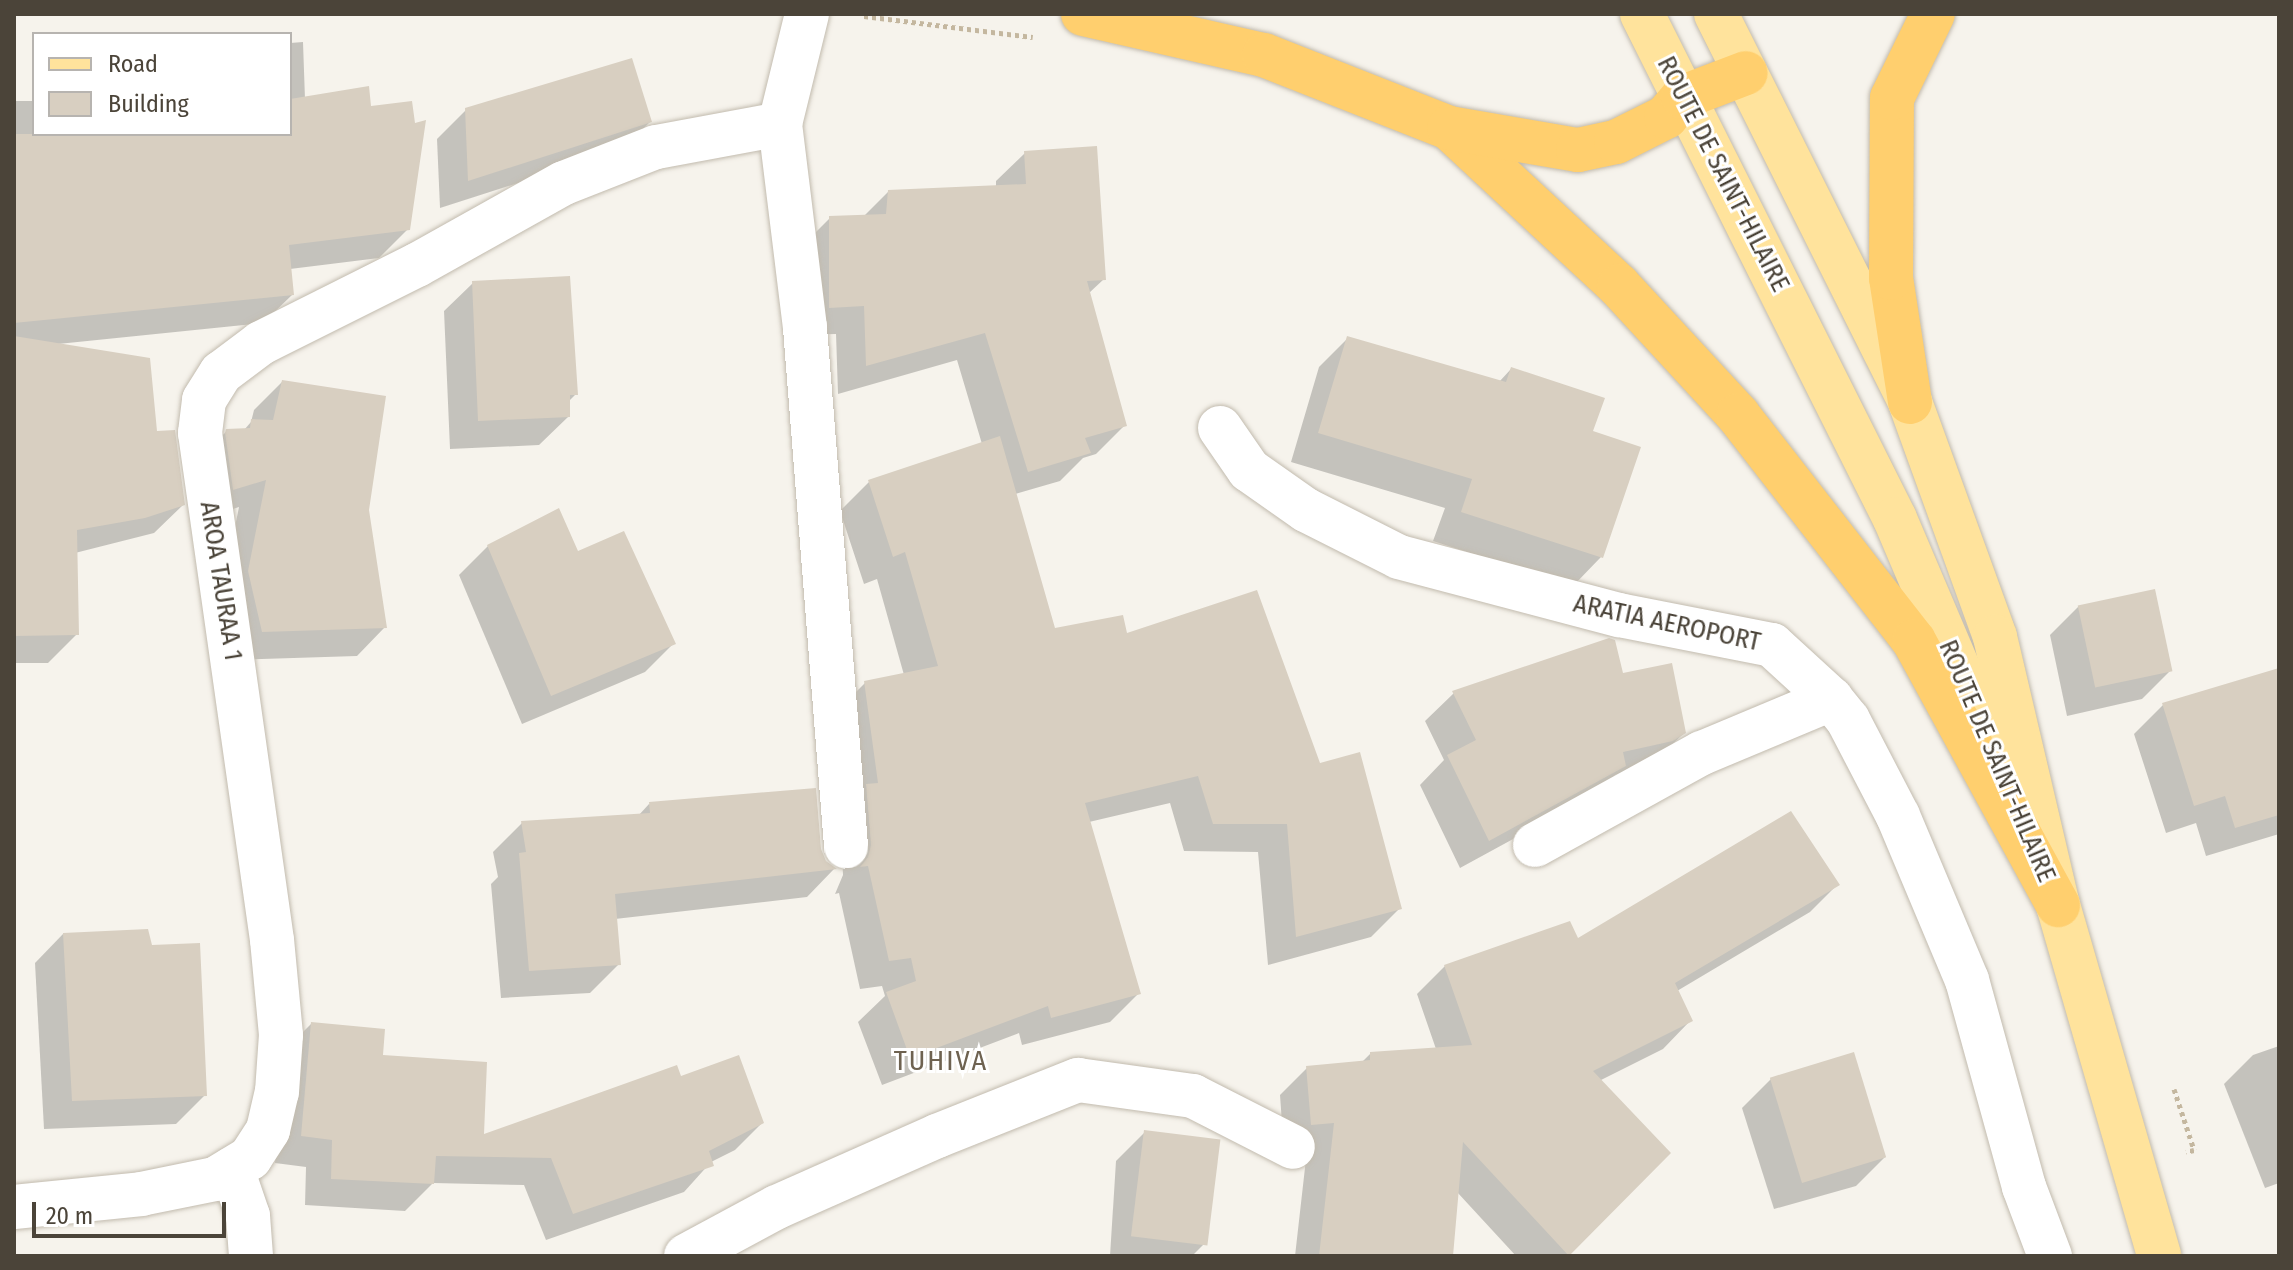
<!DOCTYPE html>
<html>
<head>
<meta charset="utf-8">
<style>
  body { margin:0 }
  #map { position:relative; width:2293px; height:1270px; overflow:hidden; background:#f6f3ec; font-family:"Fira Sans Condensed",sans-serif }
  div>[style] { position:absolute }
  .shadow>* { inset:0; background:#0003 }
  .building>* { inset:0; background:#d8cfc1; transform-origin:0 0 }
  .path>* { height:5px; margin-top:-2.5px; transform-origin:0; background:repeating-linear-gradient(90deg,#c4b79f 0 4px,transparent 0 8px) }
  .roads { filter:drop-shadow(0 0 2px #c2bbae) drop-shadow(0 0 2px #c2bbae) }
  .minor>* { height:44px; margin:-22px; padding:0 22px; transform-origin:22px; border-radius:22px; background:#fff }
  .major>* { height:44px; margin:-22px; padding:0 22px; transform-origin:22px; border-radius:22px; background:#ffe39c }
  .highway>* { height:44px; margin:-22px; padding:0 22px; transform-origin:22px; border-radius:22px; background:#ffcf6e }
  span { translate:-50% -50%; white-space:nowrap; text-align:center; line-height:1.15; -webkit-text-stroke:6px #fff; paint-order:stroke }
  .street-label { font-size:26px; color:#4b4439 }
  .neighbourhood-label { font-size:28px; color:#6e6250; letter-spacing:2px }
  .frame { position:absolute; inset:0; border:16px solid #4b4439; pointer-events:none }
  .legend { position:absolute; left:32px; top:32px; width:260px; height:104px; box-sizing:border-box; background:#fff; border:2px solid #b7b4b0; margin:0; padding:10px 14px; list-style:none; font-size:24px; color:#4b4439 }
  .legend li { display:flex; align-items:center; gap:16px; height:40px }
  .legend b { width:40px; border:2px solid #b7b4b0 }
  .scale { position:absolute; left:32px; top:1202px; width:194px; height:36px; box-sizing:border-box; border:4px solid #4b4439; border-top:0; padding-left:10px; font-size:24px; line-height:28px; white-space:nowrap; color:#4b4439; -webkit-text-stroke:6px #fff; paint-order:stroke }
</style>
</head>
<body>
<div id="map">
  <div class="shadow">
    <div style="clip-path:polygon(303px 42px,305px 99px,369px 108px,408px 229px,379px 258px,290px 269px,292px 295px,263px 323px,58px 344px,155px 433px,183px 505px,154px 533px,75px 553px,77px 634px,48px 663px,14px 663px,14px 101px,34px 101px,34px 134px,290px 134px,290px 43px)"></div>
    <div style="clip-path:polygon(466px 110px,650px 122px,621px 150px,440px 208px,437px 139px)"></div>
    <div style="clip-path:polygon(1025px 153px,1104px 279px,1088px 294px,1125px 425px,1096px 454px,1083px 458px,1060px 481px,1015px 494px,1053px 630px,1125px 635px,1318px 766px,1400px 908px,1371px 937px,1268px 965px,1258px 852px,1184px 851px,1170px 803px,1089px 822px,1139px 993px,1110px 1022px,1022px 1045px,1019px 1033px,882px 1085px,858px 1022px,885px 996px,882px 986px,860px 989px,839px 893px,835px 894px,843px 875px,836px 712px,865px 683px,904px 675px,877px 579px,864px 584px,840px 511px,869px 482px,982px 444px,957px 360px,838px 394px,836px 334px,801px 335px,801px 247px,830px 218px,863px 217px,888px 192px,996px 187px,996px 181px)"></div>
    <div style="clip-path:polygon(473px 283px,576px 394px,568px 402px,568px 417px,539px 445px,450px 449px,444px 311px)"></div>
    <div style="clip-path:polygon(1348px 338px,1499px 382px,1511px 369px,1591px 432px,1601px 557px,1573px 586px,1433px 541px,1445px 508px,1291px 462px,1319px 367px)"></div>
    <div style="clip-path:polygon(282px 382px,367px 510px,385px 627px,357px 656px,234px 660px,220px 601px,239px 507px,205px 518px,198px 459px,227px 431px,244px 430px,251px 422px,254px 410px)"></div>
    <div style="clip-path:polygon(488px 546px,577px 553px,674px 643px,645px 672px,522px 724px,459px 575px)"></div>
    <div style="clip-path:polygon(2079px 606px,2171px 670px,2142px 699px,2067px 716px,2050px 635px)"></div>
    <div style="clip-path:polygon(2279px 670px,2279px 834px,2206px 856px,2196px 823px,2166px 833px,2134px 734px,2163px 705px)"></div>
    <div style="clip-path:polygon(1622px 675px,1684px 733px,1655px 761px,1615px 775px,1596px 794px,1460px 868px,1420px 785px,1444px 760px,1425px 721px,1454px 693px)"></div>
    <div style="clip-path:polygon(649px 804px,824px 862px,834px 869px,807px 897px,615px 919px,619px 964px,590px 993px,501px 998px,491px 884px,498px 877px,493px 852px,522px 823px,638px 816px)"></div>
    <div style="clip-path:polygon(1837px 885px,1810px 912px,1677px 991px,1690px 1021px,1663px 1049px,1599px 1081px,1668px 1153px,1566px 1256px,1516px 1256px,1457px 1192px,1451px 1256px,1295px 1256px,1307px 1150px,1284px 1152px,1280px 1095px,1307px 1068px,1361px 1063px,1371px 1053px,1436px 1049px,1417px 994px,1445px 966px)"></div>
    <div style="clip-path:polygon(63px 934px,151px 947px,205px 1095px,176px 1124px,44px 1129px,35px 963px)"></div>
    <div style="clip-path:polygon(311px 1024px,381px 1057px,481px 1136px,680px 1079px,762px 1123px,735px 1150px,711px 1162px,684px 1192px,546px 1240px,524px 1185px,433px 1183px,405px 1211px,305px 1205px,306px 1167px,275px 1163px,284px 1051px)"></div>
    <div style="clip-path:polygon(2279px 1046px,2279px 1183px,2265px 1188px,2224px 1084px,2253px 1055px)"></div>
    <div style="clip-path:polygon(1771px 1079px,1885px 1157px,1856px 1186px,1774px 1209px,1742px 1108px)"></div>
    <div style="clip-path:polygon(1144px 1133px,1207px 1241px,1192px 1256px,1110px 1256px,1116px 1161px)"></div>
  </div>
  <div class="building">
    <div style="clip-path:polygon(632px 58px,652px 122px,468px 181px,465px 108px)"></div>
    <div style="clip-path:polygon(369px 86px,371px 106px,412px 101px,415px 123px,426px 120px,410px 230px,289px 245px,294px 295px,14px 323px,14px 134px,290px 134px,290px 99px)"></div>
    <div style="clip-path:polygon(1097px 146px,1106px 280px,1087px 281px,1127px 426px,1085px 438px,1091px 453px,1028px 472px,985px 333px,866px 366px,864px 306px,829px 308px,829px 216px,886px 214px,888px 190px,1026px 184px,1024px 151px)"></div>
    <div style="clip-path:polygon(570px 276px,578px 395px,570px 395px,570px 417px,478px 421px,472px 281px)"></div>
    <div style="clip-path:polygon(14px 336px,150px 358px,157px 431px,175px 430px,185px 505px,145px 518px,77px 530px,79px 635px,14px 636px)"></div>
    <div style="clip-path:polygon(1347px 336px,1506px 382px,1511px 367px,1605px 398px,1593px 431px,1641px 447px,1603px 558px,1461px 512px,1472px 479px,1318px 433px)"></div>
    <div style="clip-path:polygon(282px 380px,386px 396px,369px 510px,387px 628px,262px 632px,248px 571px,266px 480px,233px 490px,225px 433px,226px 429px,250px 428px,251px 419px,273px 420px)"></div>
    <div style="clip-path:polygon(1000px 436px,1055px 628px,1123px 615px,1127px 633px,1257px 590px,1320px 763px,1360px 752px,1402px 909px,1296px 937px,1287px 824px,1213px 824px,1198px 776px,1085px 803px,1141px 994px,1051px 1018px,1048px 1006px,910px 1058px,886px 992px,916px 981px,911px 958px,889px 961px,868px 866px,860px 867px,868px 857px,871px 845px,866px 784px,878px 783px,864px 681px,938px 666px,905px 552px,893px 557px,868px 480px)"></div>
    <div style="clip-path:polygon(559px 508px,578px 551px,624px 531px,676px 644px,551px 696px,487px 545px)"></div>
    <div style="left:2155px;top:589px;width:84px;height:79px;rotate:78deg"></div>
    <div style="clip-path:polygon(1609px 638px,1615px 640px,1623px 673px,1672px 663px,1686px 733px,1673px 741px,1623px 752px,1626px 766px,1489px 841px,1447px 755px,1476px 740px,1452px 691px)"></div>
    <div style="clip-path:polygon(2279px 668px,2279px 815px,2235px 828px,2225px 796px,2194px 806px,2162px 703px)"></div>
    <div style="clip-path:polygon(816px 788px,821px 849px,826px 861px,837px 869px,615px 894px,621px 965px,529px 971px,519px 853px,526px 852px,521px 821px,650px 813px,649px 802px)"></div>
    <div style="clip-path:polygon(1791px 811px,1840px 885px,1675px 983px,1693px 1021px,1593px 1071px,1671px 1153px,1569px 1256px,1463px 1142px,1453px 1256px,1319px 1256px,1334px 1123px,1311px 1125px,1306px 1066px,1370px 1060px,1370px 1052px,1472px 1045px,1444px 965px,1570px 921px,1578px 938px)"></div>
    <div style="clip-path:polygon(148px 929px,152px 945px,200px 943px,207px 1096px,72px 1101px,63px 933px)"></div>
    <div style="clip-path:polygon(311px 1022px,385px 1029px,383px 1055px,487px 1062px,484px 1134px,677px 1065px,681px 1076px,739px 1055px,764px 1123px,709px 1151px,714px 1166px,573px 1214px,551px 1158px,436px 1156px,434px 1184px,331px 1179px,332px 1140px,301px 1136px)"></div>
    <div style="left:1854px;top:1052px;width:110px;height:88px;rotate:73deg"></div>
    <div style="left:1144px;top:1130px;width:77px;height:107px;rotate:7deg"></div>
  </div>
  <div class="path">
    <div style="left:864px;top:16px;width:170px;rotate:7.1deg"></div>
    <div style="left:2174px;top:1089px;width:64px;rotate:71.8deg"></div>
    <div style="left:2194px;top:1150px;width:8px;rotate:166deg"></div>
  </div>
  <div class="roads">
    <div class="minor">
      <div style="left:807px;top:14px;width:113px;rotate:103.8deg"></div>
      <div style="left:780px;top:124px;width:206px;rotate:83deg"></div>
      <div style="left:805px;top:328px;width:520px;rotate:85.47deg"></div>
      <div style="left:1220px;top:428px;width:51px;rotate:55.4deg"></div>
      <div style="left:1249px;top:470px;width:70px;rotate:35.1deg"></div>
      <div style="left:1306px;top:510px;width:104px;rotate:26.8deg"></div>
      <div style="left:1399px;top:557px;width:228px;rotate:14.8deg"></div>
      <div style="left:1619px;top:615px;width:156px;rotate:11.1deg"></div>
      <div style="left:1772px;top:645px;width:80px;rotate:42.5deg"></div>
      <div style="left:1831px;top:699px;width:27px;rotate:51deg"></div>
      <div style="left:1848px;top:720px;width:108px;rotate:62.5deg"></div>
      <div style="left:1898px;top:816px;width:178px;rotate:67.2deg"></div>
      <div style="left:1967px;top:980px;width:215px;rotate:74.6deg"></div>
      <div style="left:2024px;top:1187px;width:74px;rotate:69.4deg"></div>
      <div style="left:1535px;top:845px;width:191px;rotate:-28.9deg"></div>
      <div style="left:1702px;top:753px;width:140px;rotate:-22.7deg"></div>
      <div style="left:232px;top:1169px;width:50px;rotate:71.2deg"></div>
      <div style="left:248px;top:1216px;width:40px;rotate:85.7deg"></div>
      <div style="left:14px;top:1207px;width:128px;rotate:-5.8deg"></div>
      <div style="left:141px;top:1194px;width:76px;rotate:-11.5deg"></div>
      <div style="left:215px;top:1179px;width:41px;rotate:-31deg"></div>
      <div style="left:250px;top:1158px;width:33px;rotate:-57deg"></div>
      <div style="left:268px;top:1130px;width:39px;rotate:-77deg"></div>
      <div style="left:277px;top:1092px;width:57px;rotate:-86deg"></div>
      <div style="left:281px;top:1035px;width:95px;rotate:-95.4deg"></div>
      <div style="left:272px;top:940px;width:512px;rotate:-98.08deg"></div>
      <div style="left:200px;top:433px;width:33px;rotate:-83deg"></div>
      <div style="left:204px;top:400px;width:32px;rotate:-58deg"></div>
      <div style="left:221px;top:373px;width:50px;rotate:-36.9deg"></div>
      <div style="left:261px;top:343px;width:174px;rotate:-26.6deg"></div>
      <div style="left:417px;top:265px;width:168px;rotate:-29.2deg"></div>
      <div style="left:564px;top:183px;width:99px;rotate:-21.4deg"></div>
      <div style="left:656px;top:147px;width:126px;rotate:-10.5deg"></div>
      <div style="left:686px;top:1256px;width:103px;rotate:-28.3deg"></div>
      <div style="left:777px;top:1207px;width:175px;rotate:-23.9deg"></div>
      <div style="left:937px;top:1136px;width:152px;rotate:-21.7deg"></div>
      <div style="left:1078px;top:1080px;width:116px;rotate:7.9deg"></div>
      <div style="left:1193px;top:1096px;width:112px;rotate:27deg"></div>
    </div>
    <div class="major">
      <div style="left:1642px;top:14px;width:565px;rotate:63.39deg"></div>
      <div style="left:1895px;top:519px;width:256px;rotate:67deg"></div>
      <div style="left:1716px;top:14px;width:434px;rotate:63.4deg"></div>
      <div style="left:1910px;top:402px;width:250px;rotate:70.1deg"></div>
      <div style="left:1995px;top:637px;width:275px;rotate:76.8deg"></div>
      <div style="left:2058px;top:905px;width:365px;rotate:73.9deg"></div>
    </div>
    <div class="highway">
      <div style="left:1083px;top:14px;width:186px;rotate:12.8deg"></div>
      <div style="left:1264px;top:55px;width:199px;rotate:21.5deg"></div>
      <div style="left:1449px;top:128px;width:232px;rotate:42.9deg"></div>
      <div style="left:1619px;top:286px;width:176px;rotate:47.3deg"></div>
      <div style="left:1738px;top:415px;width:286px;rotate:52.1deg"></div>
      <div style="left:1914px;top:641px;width:301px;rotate:61.4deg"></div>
      <div style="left:1449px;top:128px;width:131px;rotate:9.7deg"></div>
      <div style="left:1578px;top:150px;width:39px;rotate:-12deg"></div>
      <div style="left:1616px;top:142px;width:56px;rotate:-26.6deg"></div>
      <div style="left:1666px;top:117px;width:26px;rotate:-50deg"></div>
      <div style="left:1683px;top:97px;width:67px;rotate:-20.9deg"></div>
      <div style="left:1910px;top:402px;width:125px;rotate:-98.7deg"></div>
      <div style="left:1891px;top:278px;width:180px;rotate:-89.7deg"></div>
      <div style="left:1892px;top:98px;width:93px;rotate:-64deg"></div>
    </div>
  </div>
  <div class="street-label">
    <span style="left:1723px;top:174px;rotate:63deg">ROUTE DE SAINT-HILAIRE</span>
    <span style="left:221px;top:581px;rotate:81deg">AROA TAURAA 1</span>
    <span style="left:1667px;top:623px;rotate:12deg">ARATIA AEROPORT</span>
    <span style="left:1997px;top:761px;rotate:67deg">ROUTE DE SAINT-HILAIRE</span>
  </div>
  <div class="neighbourhood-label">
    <span style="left:941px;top:1061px">TUHIVA</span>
  </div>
  <div class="frame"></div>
  <ul class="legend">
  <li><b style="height:10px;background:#ffe39c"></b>Road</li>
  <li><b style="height:22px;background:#d8cfc1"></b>Building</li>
  </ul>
  <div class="scale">20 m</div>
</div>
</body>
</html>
